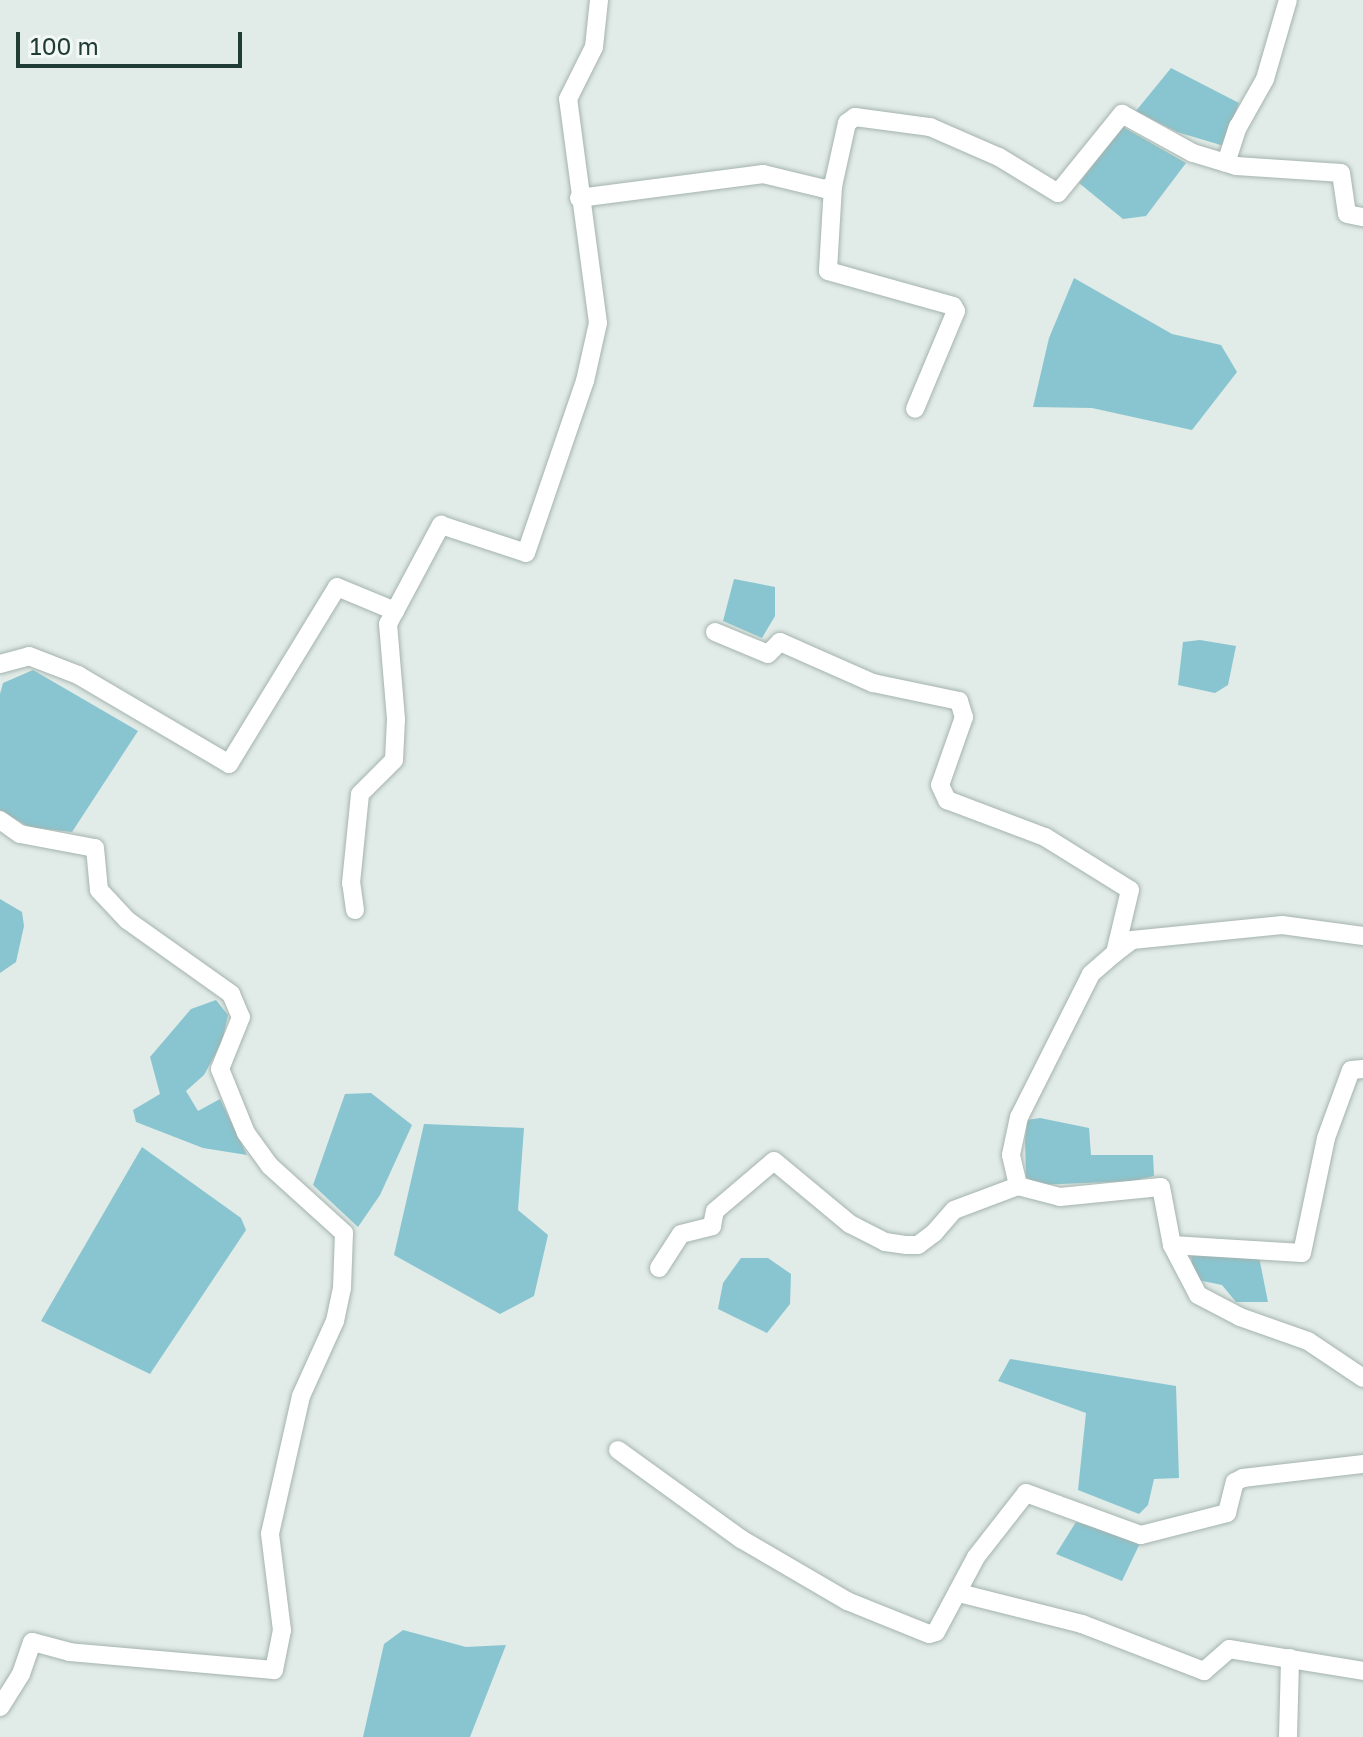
<!DOCTYPE html>
<html>
<head>
<meta charset="utf-8">
<style>
  body { margin:0 }
  #map { position:relative; width:1363px; height:1737px; overflow:hidden; background:#e1ebe7; font-family:"Golos Text",sans-serif }
  div>[style] { position:absolute }
  .water>* { inset:0; background:#89c5d0 }
  .roads { filter:drop-shadow(0 0 2px #a4b3ae) drop-shadow(0 0 2px #a4b3ae) }
  .minor>* { height:18px; margin:-9px; padding:0 9px; transform-origin:9px; border-radius:9px; background:#fff }
  span { translate:-50% -50%; white-space:nowrap; text-align:center; line-height:1.15; -webkit-text-stroke:6px #f1f8f5; paint-order:stroke }
  .scale { position:absolute; left:16px; top:32px; width:226px; height:36px; box-sizing:border-box; border:4px solid #213c35; border-top:0; padding-left:10px; font-size:24px; line-height:28px; white-space:nowrap; color:#213c35; -webkit-text-stroke:6px #f1f8f5; paint-order:stroke }
</style>
</head>
<body>
<div id="map">
  <div class="water">
    <div style="clip-path:polygon(1171px 68px,1239px 103px,1224px 146px,1177px 132px,1136px 111px)"></div>
    <div style="clip-path:polygon(1123px 127px,1186px 163px,1146px 216px,1123px 219px,1079px 183px)"></div>
    <div style="clip-path:polygon(1074px 278px,1172px 334px,1221px 345px,1237px 372px,1192px 430px,1092px 408px,1033px 407px,1049px 338px)"></div>
    <div style="clip-path:polygon(734px 579px,775px 587px,775px 616px,762px 638px,723px 621px)"></div>
    <div style="clip-path:polygon(1200px 640px,1236px 646px,1228px 685px,1215px 693px,1178px 685px,1183px 642px)"></div>
    <div style="clip-path:polygon(33px 670px,138px 731px,72px 832px,29px 827px,0 810px,0 694px,3px 683px)"></div>
    <div style="clip-path:polygon(0 899px,22px 912px,24px 926px,16px 962px,0 973px)"></div>
    <div style="clip-path:polygon(216px 1000px,228px 1015px,222px 1042px,204px 1075px,186px 1091px,198px 1111px,220px 1099px,247px 1155px,203px 1148px,136px 1122px,133px 1110px,160px 1094px,150px 1057px,191px 1009px)"></div>
    <div style="clip-path:polygon(371px 1093px,412px 1125px,380px 1195px,358px 1227px,313px 1185px,345px 1094px)"></div>
    <div style="clip-path:polygon(1040px 1118px,1089px 1128px,1091px 1155px,1153px 1155px,1154px 1176px,1132px 1181px,1037px 1185px,1026px 1177px,1025px 1140px,1027px 1120px)"></div>
    <div style="clip-path:polygon(424px 1124px,524px 1128px,518px 1210px,548px 1235px,534px 1296px,500px 1314px,394px 1255px)"></div>
    <div style="clip-path:polygon(142px 1147px,241px 1218px,246px 1230px,150px 1374px,41px 1321px)"></div>
    <div style="clip-path:polygon(1258px 1252px,1268px 1302px,1236px 1302px,1222px 1285px,1193px 1279px,1191px 1253px)"></div>
    <div style="clip-path:polygon(741px 1258px,768px 1258px,791px 1274px,790px 1304px,767px 1333px,718px 1309px,723px 1283px)"></div>
    <div style="clip-path:polygon(1010px 1359px,1176px 1386px,1179px 1478px,1154px 1479px,1148px 1505px,1139px 1514px,1078px 1490px,1086px 1413px,998px 1381px)"></div>
    <div style="clip-path:polygon(1076px 1522px,1141px 1541px,1122px 1581px,1056px 1554px)"></div>
    <div style="clip-path:polygon(403px 1630px,466px 1647px,506px 1645px,470px 1737px,363px 1737px,384px 1644px)"></div>
  </div>
  <div class="roads">
    <div class="minor">
      <div style="left:1226px;top:163px;width:38px;rotate:-72deg"></div>
      <div style="left:1238px;top:127px;width:55px;rotate:-60.6deg"></div>
      <div style="left:1265px;top:79px;width:82px;rotate:-73.8deg"></div>
      <div style="left:833px;top:186px;width:85px;rotate:93.4deg"></div>
      <div style="left:828px;top:271px;width:130px;rotate:15.6deg"></div>
      <div style="left:953px;top:306px;width:6px;rotate:59deg"></div>
      <div style="left:956px;top:311px;width:106px;rotate:112.7deg"></div>
      <div style="left:579px;top:198px;width:186px;rotate:-7.4deg"></div>
      <div style="left:763px;top:174px;width:64px;rotate:13.6deg"></div>
      <div style="left:825px;top:189px;width:9px;rotate:-21deg"></div>
      <div style="left:833px;top:186px;width:65px;rotate:-77.5deg"></div>
      <div style="left:847px;top:123px;width:10px;rotate:-37deg"></div>
      <div style="left:855px;top:117px;width:76px;rotate:7.6deg"></div>
      <div style="left:930px;top:127px;width:75px;rotate:23.5deg"></div>
      <div style="left:999px;top:157px;width:69px;rotate:31.4deg"></div>
      <div style="left:1058px;top:193px;width:102px;rotate:-51deg"></div>
      <div style="left:1122px;top:114px;width:81px;rotate:28.8deg"></div>
      <div style="left:1193px;top:153px;width:45px;rotate:16.8deg"></div>
      <div style="left:1236px;top:166px;width:105px;rotate:3.8deg"></div>
      <div style="left:1341px;top:173px;width:41px;rotate:81.7deg"></div>
      <div style="left:1347px;top:214px;width:16px;rotate:11deg"></div>
      <div style="left:715px;top:632px;width:57px;rotate:22.5deg"></div>
      <div style="left:768px;top:654px;width:17px;rotate:-45deg"></div>
      <div style="left:780px;top:642px;width:102px;rotate:23.8deg"></div>
      <div style="left:873px;top:683px;width:88px;rotate:11.8deg"></div>
      <div style="left:959px;top:701px;width:17px;rotate:73deg"></div>
      <div style="left:964px;top:717px;width:72px;rotate:109.4deg"></div>
      <div style="left:940px;top:785px;width:17px;rotate:65deg"></div>
      <div style="left:947px;top:800px;width:105px;rotate:20.7deg"></div>
      <div style="left:1045px;top:837px;width:100px;rotate:31.9deg"></div>
      <div style="left:1130px;top:890px;width:65px;rotate:103.4deg"></div>
      <div style="left:1115px;top:953px;width:21px;rotate:-37deg"></div>
      <div style="left:1132px;top:940px;width:151px;rotate:-5.7deg"></div>
      <div style="left:1282px;top:925px;width:82px;rotate:7.7deg"></div>
      <div style="left:0;top:664px;width:30px;rotate:-15deg"></div>
      <div style="left:29px;top:656px;width:53px;rotate:21.2deg"></div>
      <div style="left:78px;top:675px;width:175px;rotate:30.5deg"></div>
      <div style="left:229px;top:764px;width:207px;rotate:-58.6deg"></div>
      <div style="left:337px;top:587px;width:63px;rotate:22.5deg"></div>
      <div style="left:395px;top:611px;width:98px;rotate:-61.9deg"></div>
      <div style="left:441px;top:525px;width:89px;rotate:18.2deg"></div>
      <div style="left:526px;top:553px;width:182px;rotate:-71.1deg"></div>
      <div style="left:585px;top:381px;width:59px;rotate:-77.4deg"></div>
      <div style="left:598px;top:323px;width:226px;rotate:-97.6deg"></div>
      <div style="left:568px;top:99px;width:58px;rotate:-63.4deg"></div>
      <div style="left:594px;top:47px;width:47px;rotate:-83.9deg"></div>
      <div style="left:0;top:820px;width:24px;rotate:35deg"></div>
      <div style="left:20px;top:834px;width:76px;rotate:10.6deg"></div>
      <div style="left:95px;top:848px;width:42px;rotate:84.6deg"></div>
      <div style="left:99px;top:890px;width:41px;rotate:47deg"></div>
      <div style="left:127px;top:920px;width:128px;rotate:35.4deg"></div>
      <div style="left:231px;top:994px;width:25px;rotate:67deg"></div>
      <div style="left:241px;top:1017px;width:56px;rotate:112deg"></div>
      <div style="left:220px;top:1069px;width:69px;rotate:67.9deg"></div>
      <div style="left:246px;top:1133px;width:41px;rotate:54deg"></div>
      <div style="left:270px;top:1166px;width:100px;rotate:42.2deg"></div>
      <div style="left:344px;top:1233px;width:55px;rotate:92.1deg"></div>
      <div style="left:342px;top:1288px;width:34px;rotate:102deg"></div>
      <div style="left:335px;top:1321px;width:82px;rotate:114.4deg"></div>
      <div style="left:301px;top:1396px;width:141px;rotate:102.7deg"></div>
      <div style="left:270px;top:1534px;width:97px;rotate:82.9deg"></div>
      <div style="left:282px;top:1630px;width:41px;rotate:101.3deg"></div>
      <div style="left:274px;top:1670px;width:205px;rotate:-175deg"></div>
      <div style="left:70px;top:1652px;width:39px;rotate:-165deg"></div>
      <div style="left:32px;top:1642px;width:34px;rotate:109deg"></div>
      <div style="left:21px;top:1674px;width:39px;rotate:122deg"></div>
      <div style="left:355px;top:910px;width:27px;rotate:-98deg"></div>
      <div style="left:351px;top:883px;width:89px;rotate:-84.2deg"></div>
      <div style="left:360px;top:794px;width:48px;rotate:-45deg"></div>
      <div style="left:394px;top:760px;width:41px;rotate:-87.2deg"></div>
      <div style="left:396px;top:719px;width:95px;rotate:-94.8deg"></div>
      <div style="left:388px;top:624px;width:15px;rotate:-62deg"></div>
      <div style="left:1115px;top:953px;width:32px;rotate:139deg"></div>
      <div style="left:1091px;top:974px;width:160px;rotate:116.7deg"></div>
      <div style="left:1019px;top:1117px;width:39px;rotate:102deg"></div>
      <div style="left:1011px;top:1155px;width:32px;rotate:77deg"></div>
      <div style="left:1018px;top:1186px;width:43px;rotate:14.7deg"></div>
      <div style="left:1060px;top:1197px;width:101px;rotate:-5.7deg"></div>
      <div style="left:1161px;top:1187px;width:59px;rotate:79.3deg"></div>
      <div style="left:1172px;top:1245px;width:130px;rotate:3.5deg"></div>
      <div style="left:1302px;top:1253px;width:117px;rotate:-78.2deg"></div>
      <div style="left:1326px;top:1138px;width:72px;rotate:-69.8deg"></div>
      <div style="left:1351px;top:1070px;width:12px;rotate:-5deg"></div>
      <div style="left:1172px;top:1245px;width:56px;rotate:62.5deg"></div>
      <div style="left:1198px;top:1295px;width:47px;rotate:27.6deg"></div>
      <div style="left:1240px;top:1317px;width:72px;rotate:19.4deg"></div>
      <div style="left:1308px;top:1341px;width:66px;rotate:33.9deg"></div>
      <div style="left:659px;top:1268px;width:40px;rotate:-57.1deg"></div>
      <div style="left:681px;top:1234px;width:32px;rotate:-14deg"></div>
      <div style="left:712px;top:1226px;width:15px;rotate:-79deg"></div>
      <div style="left:715px;top:1211px;width:77px;rotate:-40.3deg"></div>
      <div style="left:774px;top:1161px;width:99px;rotate:39.7deg"></div>
      <div style="left:850px;top:1224px;width:39px;rotate:27deg"></div>
      <div style="left:885px;top:1242px;width:22px;rotate:8deg"></div>
      <div style="left:907px;top:1245px;width:11px"></div>
      <div style="left:918px;top:1245px;width:20px;rotate:-37deg"></div>
      <div style="left:934px;top:1233px;width:30px;rotate:-49deg"></div>
      <div style="left:954px;top:1210px;width:68px;rotate:-20.6deg"></div>
      <div style="left:618px;top:1450px;width:152px;rotate:35.9deg"></div>
      <div style="left:741px;top:1539px;width:123px;rotate:30.3deg"></div>
      <div style="left:847px;top:1601px;width:88px;rotate:21.9deg"></div>
      <div style="left:929px;top:1634px;width:7px;rotate:-16deg"></div>
      <div style="left:936px;top:1632px;width:85px;rotate:-61.9deg"></div>
      <div style="left:976px;top:1557px;width:81px;rotate:-52deg"></div>
      <div style="left:1026px;top:1493px;width:122px;rotate:20.1deg"></div>
      <div style="left:1141px;top:1535px;width:89px;rotate:-14.3deg"></div>
      <div style="left:1227px;top:1513px;width:32px;rotate:-76deg"></div>
      <div style="left:1235px;top:1482px;width:9px;rotate:-27deg"></div>
      <div style="left:1243px;top:1478px;width:121px;rotate:-6.7deg"></div>
      <div style="left:959px;top:1593px;width:127px;rotate:14.1deg"></div>
      <div style="left:1082px;top:1624px;width:131px;rotate:21.1deg"></div>
      <div style="left:1204px;top:1671px;width:33px;rotate:-41deg"></div>
      <div style="left:1229px;top:1649px;width:136px;rotate:9.3deg"></div>
      <div style="left:1288px;top:1737px;width:79px;rotate:-88.5deg"></div>
    </div>
  </div>
  <div class="scale">100 m</div>
</div>
</body>
</html>
